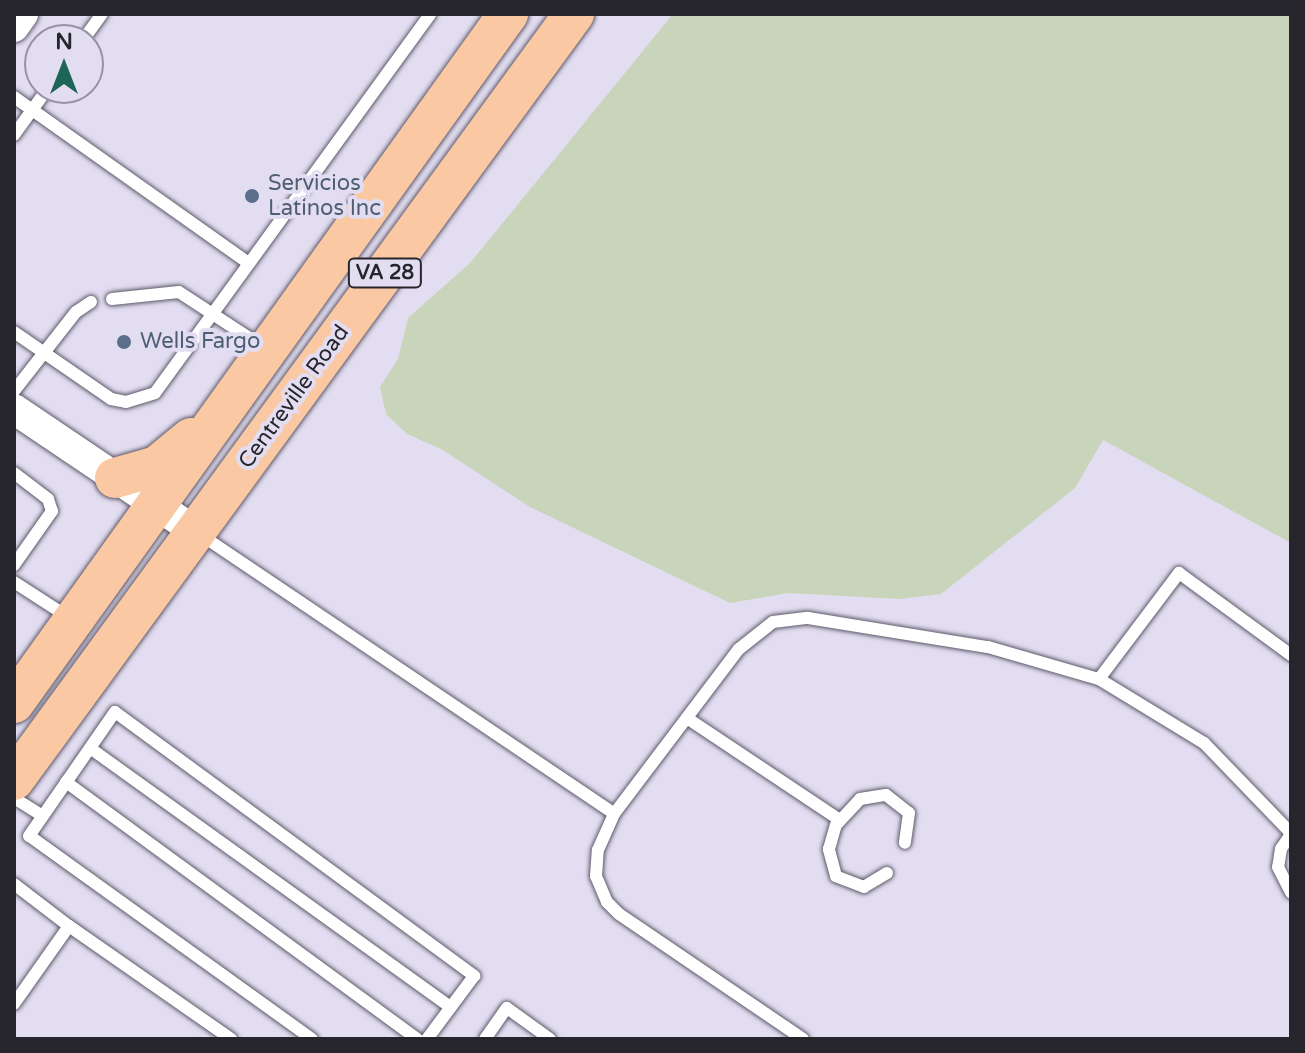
<!DOCTYPE html>
<html>
<head>
<meta charset="utf-8">
<style>
  body { margin:0 }
  #map { position:relative; width:1305px; height:1053px; overflow:hidden; background:#e2ddf0; font-family:"Varela Round",sans-serif }
  div>[style] { position:absolute }
  .green>* { inset:0; background:#c9d5ba }
  .roads { filter:drop-shadow(0 0 2px #5e5a6a) drop-shadow(0 0 2px #5e5a6a) }
  .service>* { height:12px; margin:-6px; padding:0 6px; transform-origin:6px; border-radius:6px; background:#fff }
  .tertiary>* { height:30px; margin:-15px; padding:0 15px; transform-origin:15px; border-radius:15px; background:#fff }
  .trunk>* { height:40px; margin:-20px; padding:0 20px; transform-origin:20px; border-radius:20px; background:#fbc8a4 }
  .dots>* { width:22px; height:22px; translate:-50% -50%; box-sizing:border-box; border:4px solid #e2ddf0; border-radius:50% }
  span { translate:-50% -50%; white-space:nowrap; text-align:center; line-height:1.15; -webkit-text-stroke:8px #e2ddf0; paint-order:stroke }
  .shield-label span { padding:2px 6px; background:#e2ddf0; border:2px solid; border-radius:6px; -webkit-text-stroke-width:0 }
  .shield-label { font-size:20px; color:#27252c; font-weight:700 }
  .service-label { font-size:22px; color:#4e5e75 }
  .left { translate:0 -50%; text-align:left }
  .street-label { font-size:22px; color:#27252c }
  .frame { position:absolute; inset:0; border:16px solid #27252c; pointer-events:none }
  .north { position:absolute; left:24px; top:24px; width:80px; height:80px; box-sizing:border-box; background:#e2ddf0; border:2px solid #9793a2; border-radius:50%; rotate:0deg; font-size:22px; font-weight:700; line-height:32px; text-align:center; color:#27252c }
  .north::after { content:''; display:block; margin:auto; width:28px; height:36px; background:#1e6457; clip-path:polygon(50% 0,100% 100%,50% 72%,0 100%) }
</style>
</head>
<body>
<div id="map">
  <div class="green">
    <div style="clip-path:polygon(673px 14px,1291px 14px,1291px 543px,1103px 440px,1075px 488px,941px 594px,900px 599px,788px 593px,730px 603px,530px 507px,443px 450px,407px 434px,386px 414px,380px 387px,398px 359px,408px 318px,470px 263px)"></div>
  </div>
  <div class="roads">
    <div class="service">
      <div style="left:83px;top:40px;width:32px;rotate:-54deg"></div>
      <div style="left:14px;top:97px;width:286px;rotate:35.3deg"></div>
      <div style="left:14px;top:135px;width:58px;rotate:-54.1deg"></div>
      <div style="left:112px;top:299px;width:67px;rotate:-6deg"></div>
      <div style="left:179px;top:292px;width:100px;rotate:33.2deg"></div>
      <div style="left:14px;top:332px;width:118px;rotate:34.6deg"></div>
      <div style="left:111px;top:399px;width:15px;rotate:11deg"></div>
      <div style="left:126px;top:402px;width:30px;rotate:-17deg"></div>
      <div style="left:155px;top:393px;width:468px;rotate:-54deg"></div>
      <div style="left:14px;top:391px;width:100px;rotate:-51.9deg"></div>
      <div style="left:76px;top:312px;width:18px;rotate:-34deg"></div>
      <div style="left:14px;top:473px;width:43px;rotate:37.4deg"></div>
      <div style="left:48px;top:499px;width:13px;rotate:72deg"></div>
      <div style="left:52px;top:511px;width:66px;rotate:125.1deg"></div>
      <div style="left:201px;top:535px;width:498px;rotate:34deg"></div>
      <div style="left:14px;top:582px;width:64px;rotate:32.9deg"></div>
      <div style="left:1099px;top:679px;width:133px;rotate:-53deg"></div>
      <div style="left:1179px;top:573px;width:139px;rotate:36.2deg"></div>
      <div style="left:687px;top:718px;width:184px;rotate:33.7deg"></div>
      <div style="left:90px;top:748px;width:444px;rotate:35.7deg"></div>
      <div style="left:66px;top:782px;width:435px;rotate:36.2deg"></div>
      <div style="left:14px;top:798px;width:34px;rotate:32deg"></div>
      <div style="left:1291px;top:834px;width:18px;rotate:124deg"></div>
      <div style="left:1281px;top:849px;width:18px;rotate:99deg"></div>
      <div style="left:1278px;top:867px;width:29px;rotate:63deg"></div>
      <div style="left:887px;top:873px;width:27px;rotate:149deg"></div>
      <div style="left:864px;top:887px;width:30px;rotate:-159deg"></div>
      <div style="left:836px;top:876px;width:28px;rotate:-105deg"></div>
      <div style="left:829px;top:849px;width:25px;rotate:-74deg"></div>
      <div style="left:836px;top:825px;width:35px;rotate:-47deg"></div>
      <div style="left:860px;top:799px;width:26px;rotate:-9deg"></div>
      <div style="left:886px;top:795px;width:29px;rotate:38deg"></div>
      <div style="left:909px;top:813px;width:30px;rotate:98deg"></div>
      <div style="left:14px;top:884px;width:69px;rotate:37.4deg"></div>
      <div style="left:69px;top:926px;width:95px;rotate:125.2deg"></div>
      <div style="left:69px;top:926px;width:198px;rotate:34.9deg"></div>
      <div style="left:312px;top:1039px;width:348px;rotate:-144.3deg"></div>
      <div style="left:29px;top:836px;width:151px;rotate:-55.3deg"></div>
      <div style="left:115px;top:712px;width:446px;rotate:36.3deg"></div>
      <div style="left:474px;top:976px;width:79px;rotate:126.7deg"></div>
      <div style="left:485px;top:1039px;width:38px;rotate:-55deg"></div>
      <div style="left:507px;top:1008px;width:53px;rotate:35.8deg"></div>
      <div style="left:803px;top:1039px;width:222px;rotate:-145.8deg"></div>
      <div style="left:619px;top:914px;width:17px;rotate:-135deg"></div>
      <div style="left:607px;top:902px;width:28px;rotate:-113deg"></div>
      <div style="left:596px;top:876px;width:26px;rotate:-86deg"></div>
      <div style="left:598px;top:850px;width:39px;rotate:-66deg"></div>
      <div style="left:614px;top:814px;width:207px;rotate:-52.9deg"></div>
      <div style="left:739px;top:649px;width:43px;rotate:-38.5deg"></div>
      <div style="left:773px;top:622px;width:35px;rotate:-7deg"></div>
      <div style="left:808px;top:618px;width:182px;rotate:9.2deg"></div>
      <div style="left:988px;top:647px;width:116px;rotate:16.1deg"></div>
      <div style="left:1099px;top:679px;width:123px;rotate:31.4deg"></div>
      <div style="left:1204px;top:743px;width:125px;rotate:46deg"></div>
    </div>
    <div class="tertiary">
      <div style="left:14px;top:27px;width:16px;rotate:-55deg"></div>
      <div style="left:14px;top:409px;width:218px;rotate:34deg"></div>
    </div>
    <div class="trunk">
      <div style="left:115px;top:478px;width:44px;rotate:-15.9deg"></div>
      <div style="left:157px;top:466px;width:44px;rotate:-39.5deg"></div>
      <div style="left:14px;top:703px;width:848px;rotate:-54.36deg"></div>
      <div style="left:14px;top:780px;width:949px;rotate:-53.83deg"></div>
    </div>
  </div>
  <div class="dots">
    <div style="left:252px;top:196px;background:#5c6f8a"></div>
    <div style="left:124px;top:342px;background:#5c6f8a"></div>
  </div>
  <div class="shield-label">
    <span style="left:385px;top:273px">VA 28</span>
  </div>
  <div class="service-label">
    <span class="left" style="left:268px;top:196px">Servicios<br>Latinos Inc</span>
    <span class="left" style="left:140px;top:342px">Wells Fargo</span>
  </div>
  <div class="street-label">
    <span style="left:294px;top:397px;rotate:-54deg">Centreville Road</span>
  </div>
  <div class="frame"></div>
  <div class="north">N</div>
</div>
</body>
</html>
